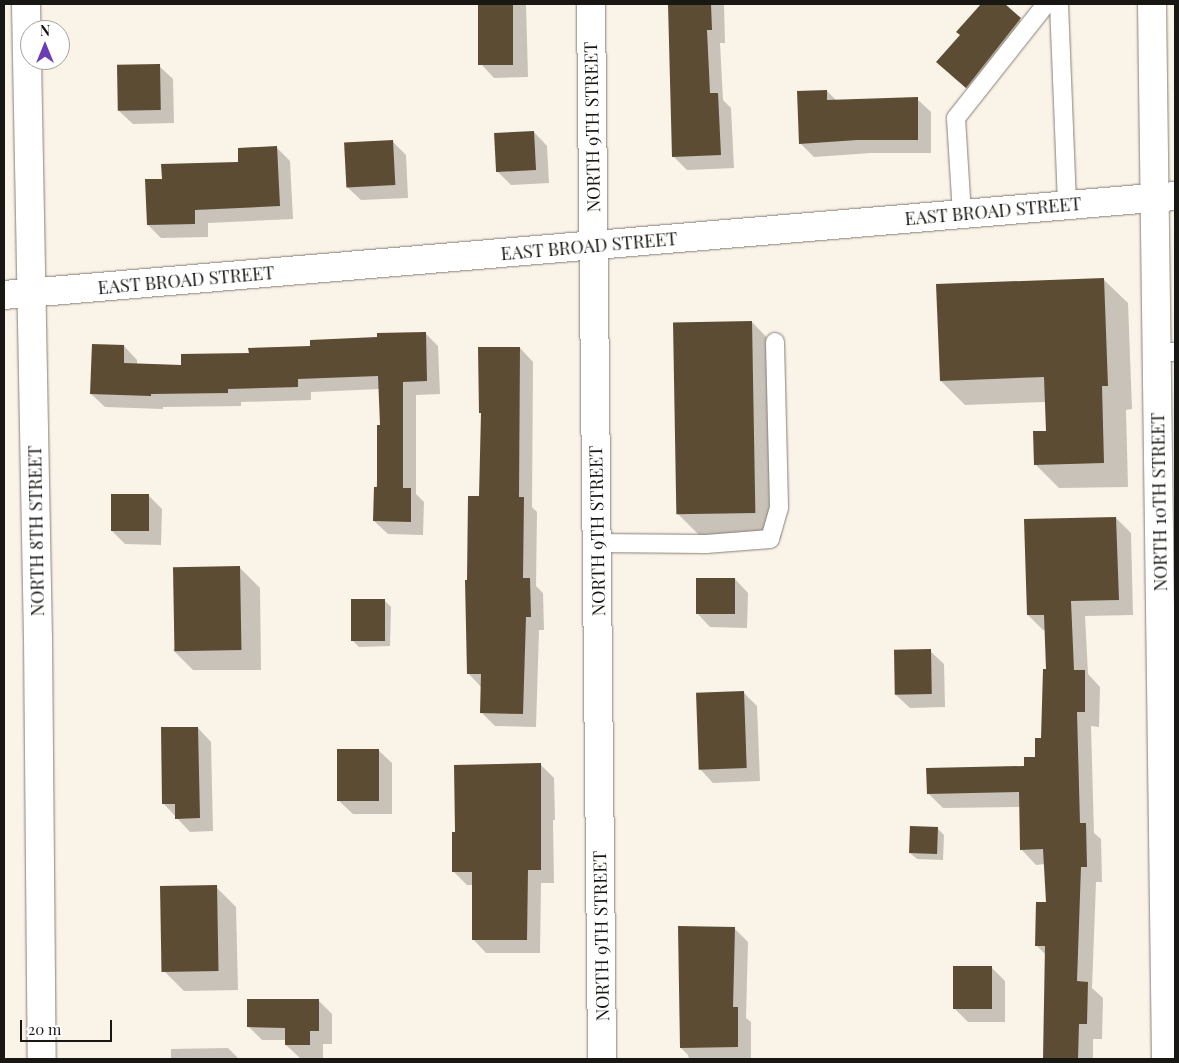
<!DOCTYPE html>
<html>
<head>
<meta charset="utf-8">
<style>
  body { margin:0 }
  #map { position:relative; width:1179px; height:1063px; overflow:hidden; background:#faf3e8; font-family:"Playfair Display",serif }
  div>[style] { position:absolute }
  .shadow>* { inset:0; background:#0003 }
  .building>* { inset:0; background:#5c4c33; transform-origin:0 0 }
  .roads { filter:drop-shadow(0 0 1px #867f76) drop-shadow(0 0 1px #867f76) }
  .lane>* { height:18px; margin:-9px; padding:0 9px; transform-origin:9px; border-radius:9px; background:#fff }
  .street>* { height:28px; margin:-14px; padding:0 14px; transform-origin:14px; border-radius:14px; background:#fff }
  .primary>* { height:28px; margin:-14px; padding:0 14px; transform-origin:14px; border-radius:14px; background:#fff }
  span { translate:-50% -50%; white-space:nowrap; text-align:center; line-height:1.15; -webkit-text-stroke:5px #fff; paint-order:stroke }
  .street-label { font-size:18px; color:#191713 }
  .frame { position:absolute; inset:0; border:5px solid #191713; pointer-events:none }
  .north { position:absolute; left:20px; top:20px; width:50px; height:50px; box-sizing:border-box; background:#fff; border:1px solid #a3a2a1; border-radius:50%; rotate:0deg; font-size:14px; font-weight:700; line-height:20px; text-align:center; color:#191713 }
  .north::after { content:''; display:block; margin:auto; width:18px; height:22px; background:#6a3db5; clip-path:polygon(50% 0,100% 100%,50% 72%,0 100%) }
  .scale { position:absolute; left:20px; top:1020px; width:92px; height:22px; box-sizing:border-box; border:2px solid #191713; border-top:0; padding-left:6px; font-size:15px; line-height:18px; white-space:nowrap; color:#191713; -webkit-text-stroke:4px #fff; paint-order:stroke }
</style>
</head>
<body>
<div id="map">
  <div class="shadow">
    <div style="clip-path:polygon(479px 4px,526px 4px,528px 77px,494px 78px,481px 64px)"></div>
    <div style="clip-path:polygon(670px 4px,724px 4px,725px 43px,720px 43px,723px 100px,731px 108px,734px 168px,687px 170px,674px 157px)"></div>
    <div style="clip-path:polygon(983px 4px,1003px 4px,1034px 33px,980px 100px,951px 75px,962px 36px,958px 32px)"></div>
    <div style="clip-path:polygon(159px 66px,173px 79px,174px 123px,133px 124px,119px 111px)"></div>
    <div style="clip-path:polygon(827px 91px,837px 101px,917px 99px,931px 112px,931px 153px,871px 153px,814px 157px,800px 143px)"></div>
    <div style="clip-path:polygon(534px 132px,547px 146px,549px 183px,511px 185px,497px 171px)"></div>
    <div style="clip-path:polygon(392px 141px,406px 155px,408px 198px,361px 200px,347px 187px)"></div>
    <div style="clip-path:polygon(277px 148px,290px 161px,293px 219px,208px 223px,208px 237px,161px 238px,148px 225px,163px 180px,240px 163px)"></div>
    <div style="clip-path:polygon(1103px 279px,1128px 303px,1132px 409px,1126px 410px,1128px 487px,1059px 488px,1035px 464px,1047px 432px,1046px 402px,965px 405px,941px 381px)"></div>
    <div style="clip-path:polygon(752px 322px,777px 348px,781px 538px,704px 540px,678px 514px)"></div>
    <div style="clip-path:polygon(425px 333px,438px 346px,440px 394px,416px 395px,416px 494px,424px 502px,423px 535px,388px 534px,374px 521px,381px 426px,380px 389px,311px 392px,311px 400px,241px 402px,241px 406px,163px 407px,163px 409px,105px 407px,91px 394px,124px 346px,137px 360px,137px 365px,182px 367px,250px 354px)"></div>
    <div style="clip-path:polygon(520px 348px,533px 362px,532px 507px,537px 512px,536px 586px,543px 593px,544px 630px,539px 630px,536px 727px,495px 726px,481px 712px,482px 688px,468px 673px,468px 581px,480px 498px)"></div>
    <div style="clip-path:polygon(148px 495px,162px 509px,161px 545px,125px 544px,112px 531px)"></div>
    <div style="clip-path:polygon(1116px 518px,1131px 533px,1133px 615px,1085px 616px,1088px 674px,1100px 687px,1099px 727px,1091px 726px,1094px 833px,1101px 839px,1102px 882px,1096px 882px,1092px 988px,1103px 998px,1102px 1039px,1093px 1039px,1093px 1059px,1013px 1059px,1044px 1059px,1046px 955px,1036px 945px,1047px 904px,1045px 864px,1036px 865px,1021px 849px,1020px 807px,943px 808px,928px 793px,1026px 767px,1036px 758px,1042px 739px,1048px 670px,1046px 630px,1043px 630px,1028px 615px)"></div>
    <div style="clip-path:polygon(240px 568px,260px 588px,261px 670px,193px 670px,173px 650px)"></div>
    <div style="clip-path:polygon(735px 579px,748px 593px,747px 628px,710px 627px,697px 613px)"></div>
    <div style="clip-path:polygon(385px 601px,391px 607px,390px 646px,359px 647px,353px 641px)"></div>
    <div style="clip-path:polygon(930px 651px,944px 664px,945px 707px,910px 708px,896px 695px)"></div>
    <div style="clip-path:polygon(744px 693px,757px 706px,760px 781px,713px 783px,700px 769px)"></div>
    <div style="clip-path:polygon(198px 728px,211px 742px,213px 831px,190px 832px,163px 803px)"></div>
    <div style="clip-path:polygon(378px 750px,392px 763px,392px 814px,353px 814px,339px 801px)"></div>
    <div style="clip-path:polygon(540px 764px,554px 778px,555px 820px,553px 820px,554px 883px,541px 883px,540px 953px,486px 953px,473px 939px,473px 885px,467px 885px,454px 872px,456px 833px)"></div>
    <div style="clip-path:polygon(937px 828px,944px 835px,943px 860px,917px 859px,910px 853px)"></div>
    <div style="clip-path:polygon(216px 887px,236px 907px,238px 990px,184px 991px,164px 971px)"></div>
    <div style="clip-path:polygon(734px 928px,748px 942px,746px 1018px,751px 1022px,751px 1059px,689px 1059px,688px 1055px,681px 1048px)"></div>
    <div style="clip-path:polygon(991px 967px,1005px 981px,1005px 1022px,968px 1022px,954px 1008px)"></div>
    <div style="clip-path:polygon(318px 1000px,332px 1014px,332px 1044px,323px 1044px,323px 1058px,300px 1058px,286px 1045px,286px 1040px,262px 1040px,248px 1026px)"></div>
    <div style="clip-path:polygon(228px 1048px,239px 1059px,171px 1059px,171px 1049px)"></div>
  </div>
  <div class="building">
    <div style="left:478px;top:4px;width:35px;height:61px"></div>
    <div style="clip-path:polygon(668px 4px,711px 4px,712px 30px,707px 30px,710px 93px,718px 93px,721px 155px,672px 157px)"></div>
    <div style="clip-path:polygon(981px 4px,1005px 4px,1021px 18px,966px 88px,936px 62px,960px 35px,956px 32px)"></div>
    <div style="left:160px;top:64px;width:46px;height:43px;rotate:89deg"></div>
    <div style="clip-path:polygon(827px 90px,827px 100px,918px 97px,918px 140px,857px 140px,799px 144px,797px 91px)"></div>
    <div style="left:534px;top:131px;width:39px;height:40px;rotate:87deg"></div>
    <div style="left:393px;top:140px;width:45px;height:49px;rotate:87deg"></div>
    <div style="clip-path:polygon(277px 146px,280px 206px,195px 210px,195px 224px,147px 225px,145px 179px,162px 179px,161px 164px,238px 162px,238px 148px)"></div>
    <div style="clip-path:polygon(1104px 278px,1108px 386px,1102px 386px,1104px 463px,1034px 465px,1033px 431px,1046px 431px,1044px 377px,940px 381px,936px 284px)"></div>
    <div style="left:752px;top:321px;width:192px;height:79px;rotate:89deg"></div>
    <div style="clip-path:polygon(426px 332px,427px 381px,403px 382px,403px 488px,411px 488px,411px 522px,373px 521px,374px 487px,377px 487px,377px 425px,380px 425px,378px 376px,298px 379px,298px 387px,228px 389px,228px 393px,151px 394px,151px 396px,90px 394px,92px 344px,124px 345px,124px 363px,181px 365px,181px 354px,249px 353px,248px 348px,310px 346px,310px 340px,377px 337px,377px 333px)"></div>
    <div style="clip-path:polygon(478px 347px,520px 347px,519px 497px,524px 497px,523px 578px,530px 578px,531px 617px,526px 617px,523px 714px,480px 713px,481px 674px,467px 674px,465px 580px,467px 580px,468px 496px,479px 496px,481px 413px,479px 413px)"></div>
    <div style="left:111px;top:494px;width:38px;height:37px"></div>
    <div style="clip-path:polygon(1116px 517px,1119px 600px,1071px 601px,1074px 670px,1085px 670px,1085px 712px,1077px 712px,1080px 823px,1086px 823px,1087px 867px,1081px 867px,1077px 981px,1088px 982px,1087px 1024px,1079px 1024px,1078px 1059px,1043px 1059px,1045px 946px,1035px 946px,1036px 902px,1046px 902px,1043px 849px,1020px 850px,1019px 792px,927px 794px,926px 768px,1024px 766px,1024px 757px,1035px 757px,1035px 738px,1041px 738px,1043px 669px,1046px 669px,1044px 615px,1027px 615px,1024px 519px)"></div>
    <div style="left:240px;top:566px;width:84px;height:67px;rotate:89deg"></div>
    <div style="left:696px;top:578px;width:39px;height:36px"></div>
    <div style="left:351px;top:599px;width:34px;height:42px"></div>
    <div style="left:931px;top:649px;width:45px;height:37px;rotate:89deg"></div>
    <div style="left:744px;top:691px;width:77px;height:48px;rotate:88deg"></div>
    <div style="clip-path:polygon(161px 727px,198px 727px,200px 818px,175px 819px,175px 804px,162px 804px)"></div>
    <div style="left:337px;top:749px;width:42px;height:52px"></div>
    <div style="clip-path:polygon(541px 763px,541px 870px,528px 870px,527px 940px,472px 940px,472px 872px,452px 872px,452px 832px,455px 832px,454px 765px)"></div>
    <div style="left:910px;top:826px;width:28px;height:27px;rotate:2deg"></div>
    <div style="left:217px;top:885px;width:86px;height:57px;rotate:89deg"></div>
    <div style="clip-path:polygon(678px 926px,735px 927px,733px 1007px,738px 1007px,738px 1047px,680px 1048px)"></div>
    <div style="left:992px;top:966px;width:43px;height:39px;rotate:90deg"></div>
    <div style="clip-path:polygon(247px 999px,319px 999px,319px 1031px,310px 1031px,310px 1045px,285px 1045px,285px 1028px,247px 1027px)"></div>
  </div>
  <div class="roads">
    <div class="lane">
      <div style="left:1059px;top:4px;width:201px;rotate:87.7deg"></div>
      <div style="left:962px;top:214px;width:96px;rotate:-93.6deg"></div>
      <div style="left:956px;top:118px;width:145px;rotate:-51.7deg"></div>
      <div style="left:1157px;top:352px;width:18px"></div>
      <div style="left:597px;top:543px;width:109px;rotate:0.5deg"></div>
      <div style="left:706px;top:544px;width:64px;rotate:-4.5deg"></div>
      <div style="left:770px;top:539px;width:33px;rotate:-74deg"></div>
      <div style="left:779px;top:507px;width:165px;rotate:-91.4deg"></div>
    </div>
    <div class="street">
      <div style="left:26px;top:4px;width:634px;rotate:88.92deg"></div>
      <div style="left:38px;top:638px;width:421px;rotate:89.5deg"></div>
      <div style="left:591px;top:4px;width:1055px;rotate:89.4deg"></div>
      <div style="left:1152px;top:4px;width:1055px;rotate:89.24deg"></div>
    </div>
    <div class="primary">
      <div style="left:4px;top:295px;width:1175px;rotate:-4.83deg"></div>
    </div>
  </div>
  <div class="street-label">
    <span style="left:592px;top:127px;rotate:-91deg">NORTH 9TH STREET</span>
    <span style="left:993px;top:211px;rotate:-5deg">EAST BROAD STREET</span>
    <span style="left:589px;top:246px;rotate:-5deg">EAST BROAD STREET</span>
    <span style="left:186px;top:280px;rotate:-5deg">EAST BROAD STREET</span>
    <span style="left:1159px;top:502px;rotate:-91deg">NORTH 10TH STREET</span>
    <span style="left:36px;top:531px;rotate:-91deg">NORTH 8TH STREET</span>
    <span style="left:597px;top:531px;rotate:-91deg">NORTH 9TH STREET</span>
    <span style="left:601px;top:936px;rotate:-91deg">NORTH 9TH STREET</span>
  </div>
  <div class="frame"></div>
  <div class="north">N</div>
  <div class="scale">20 m</div>
</div>
</body>
</html>
